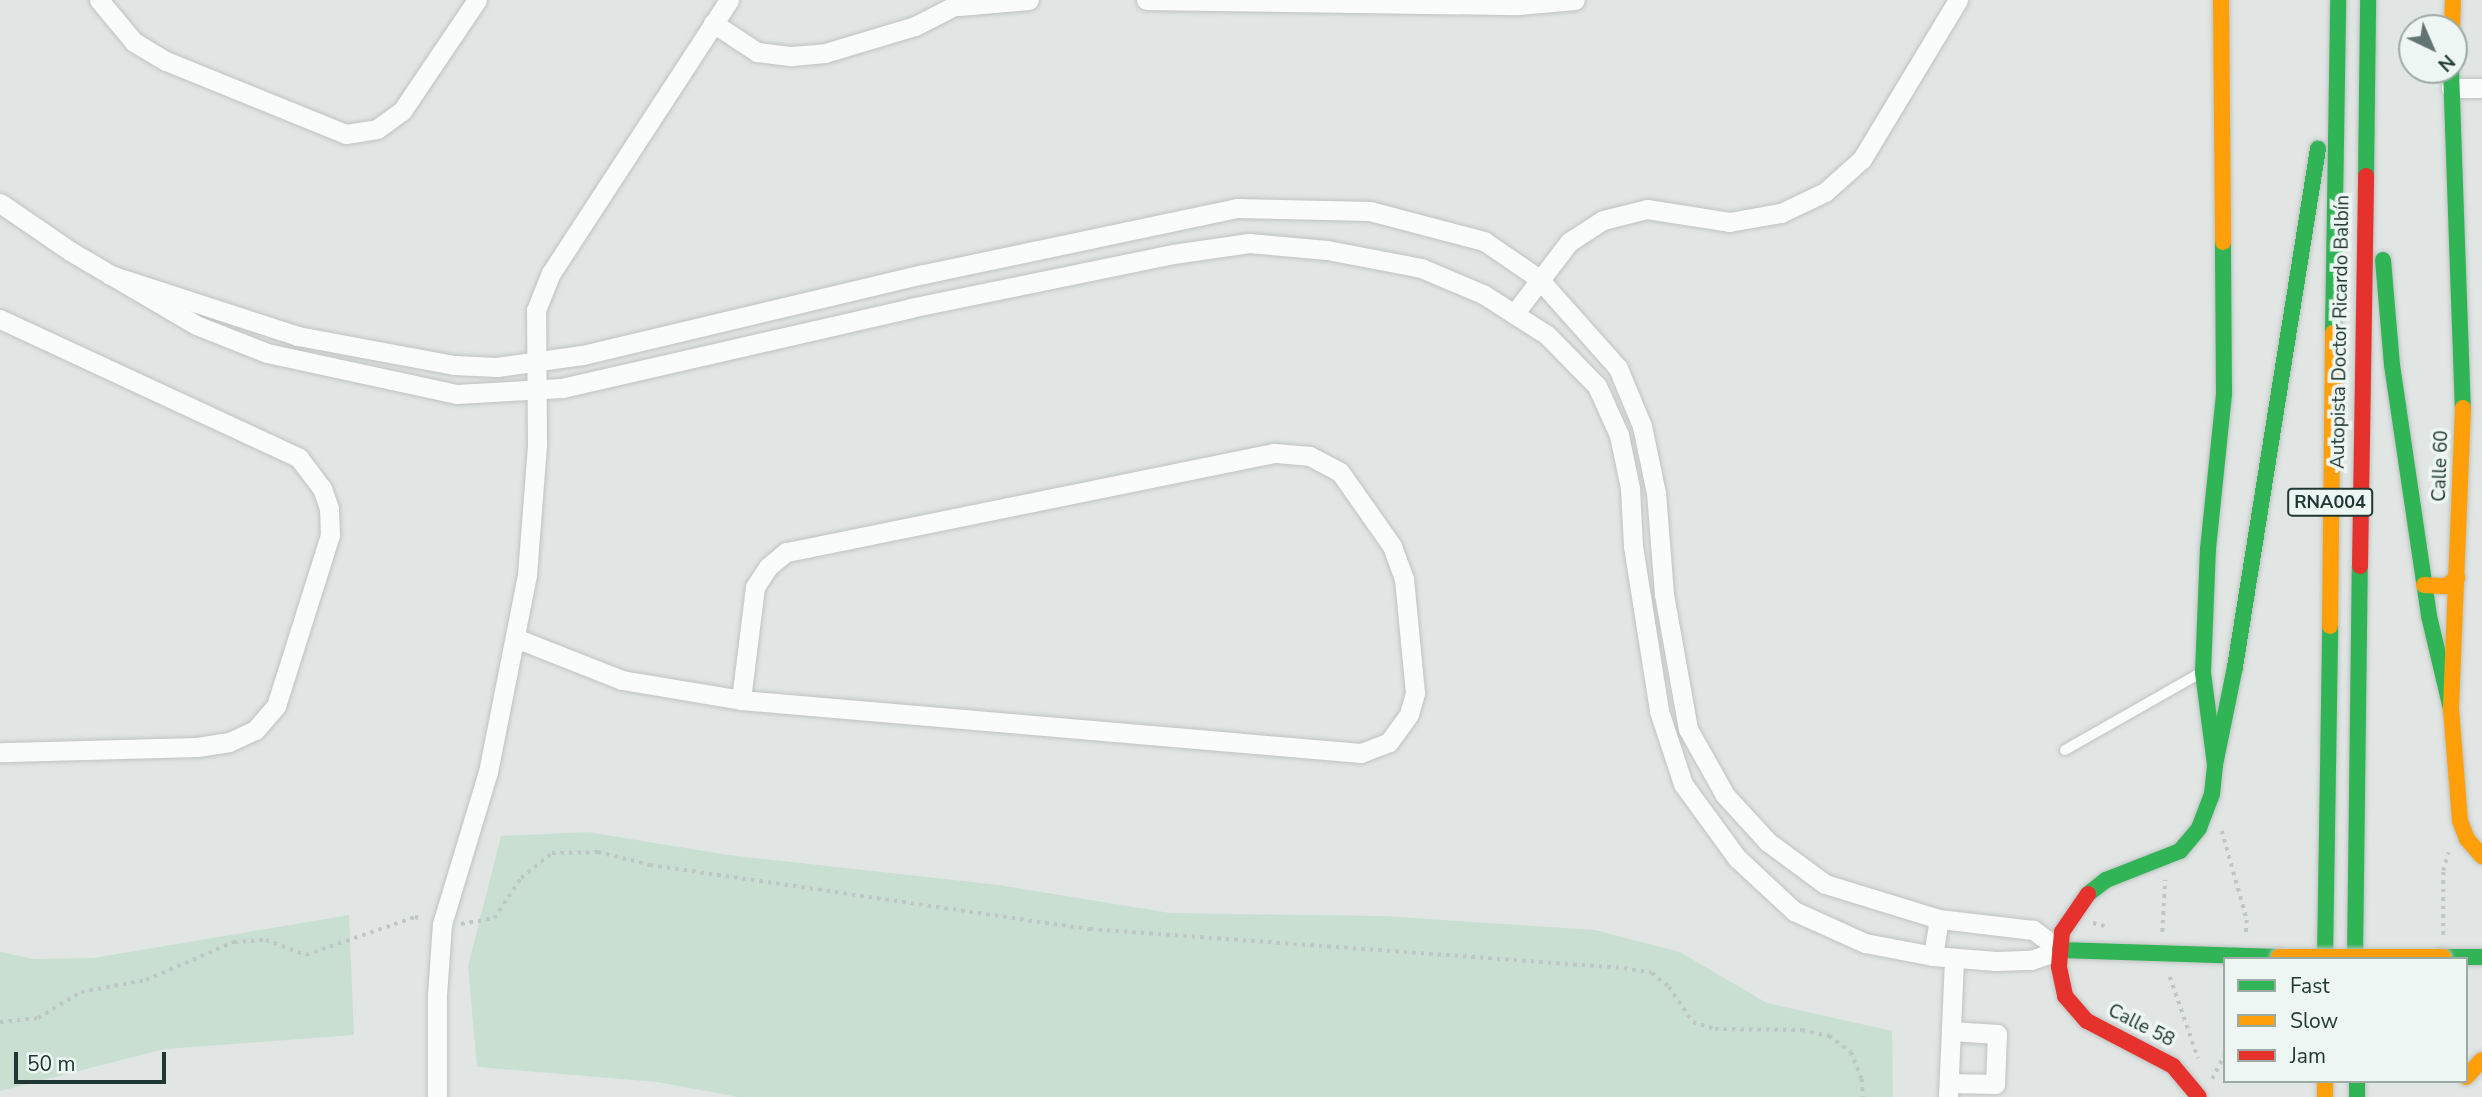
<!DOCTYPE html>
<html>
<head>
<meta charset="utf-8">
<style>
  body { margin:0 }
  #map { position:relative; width:2482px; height:1097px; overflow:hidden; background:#e1e6e4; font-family:"Nunito Sans",sans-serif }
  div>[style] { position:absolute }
  .green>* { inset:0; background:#c9dfd2 }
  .path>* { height:3.5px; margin-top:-1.75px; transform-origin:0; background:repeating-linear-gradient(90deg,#bec7c5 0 3.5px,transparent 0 8.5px) }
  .roads { filter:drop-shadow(0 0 2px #bec3c1) drop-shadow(0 0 2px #bec3c1) }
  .lane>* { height:10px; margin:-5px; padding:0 5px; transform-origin:5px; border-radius:5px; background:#fafbfb }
  .street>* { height:19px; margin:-9.5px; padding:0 9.5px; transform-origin:9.5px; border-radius:9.5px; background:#fafbfb }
  .fast>* { height:16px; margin:-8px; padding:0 8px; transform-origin:8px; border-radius:8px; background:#30b455 }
  .slow>* { height:16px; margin:-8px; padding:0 8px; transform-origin:8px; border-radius:8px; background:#ff9f0a }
  .jam>* { height:16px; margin:-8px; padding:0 8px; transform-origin:8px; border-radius:8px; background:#e5322d }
  .bridges { filter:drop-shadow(0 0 2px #bdc4c2) drop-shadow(0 0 2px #bdc4c2) }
  .slow-bridge>* { height:16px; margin:-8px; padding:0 8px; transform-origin:8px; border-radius:8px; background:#ff9f0a }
  span { translate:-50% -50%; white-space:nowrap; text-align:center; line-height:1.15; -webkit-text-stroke:7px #eef6f3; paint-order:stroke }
  .shield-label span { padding:2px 5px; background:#eef6f3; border:2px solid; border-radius:5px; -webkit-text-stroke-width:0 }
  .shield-label { font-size:18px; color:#203833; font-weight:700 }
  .street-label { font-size:19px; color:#203833 }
  .legend { position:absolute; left:2223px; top:957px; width:245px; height:126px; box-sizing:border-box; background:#eef6f3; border:2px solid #9caaa6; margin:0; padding:9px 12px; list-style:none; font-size:21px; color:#203833 }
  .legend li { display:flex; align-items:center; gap:14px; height:35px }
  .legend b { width:35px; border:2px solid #9caaa6 }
  .north { position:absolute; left:2398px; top:14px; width:70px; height:70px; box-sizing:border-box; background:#eef6f3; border:2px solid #9caaa6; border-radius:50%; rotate:136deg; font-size:19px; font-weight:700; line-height:28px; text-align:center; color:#203833 }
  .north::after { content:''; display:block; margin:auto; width:24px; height:32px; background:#647571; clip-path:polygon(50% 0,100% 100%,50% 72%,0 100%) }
  .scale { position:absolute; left:14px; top:1052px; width:152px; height:32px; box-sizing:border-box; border:4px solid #203833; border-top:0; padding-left:9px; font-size:21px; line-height:24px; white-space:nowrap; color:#203833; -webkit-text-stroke:5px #eef6f3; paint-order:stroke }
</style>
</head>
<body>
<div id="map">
  <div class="green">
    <div style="clip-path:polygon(588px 832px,728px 855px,999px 885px,1170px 913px,1384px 916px,1595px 930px,1680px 952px,1767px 1003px,1892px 1031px,1893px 1097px,738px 1097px,657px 1082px,477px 1067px,468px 966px,501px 836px)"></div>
    <div style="clip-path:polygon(349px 915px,354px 1035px,165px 1049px,0 1091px,0 952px,34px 959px,94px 958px)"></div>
  </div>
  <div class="path">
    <div style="left:2222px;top:831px;width:92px;rotate:74.3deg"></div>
    <div style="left:2247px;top:920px;width:15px;rotate:94deg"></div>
    <div style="left:2093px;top:923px;width:16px;rotate:14deg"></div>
    <div style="left:461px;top:924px;width:34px;rotate:-10deg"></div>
    <div style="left:494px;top:918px;width:48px;rotate:-56deg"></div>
    <div style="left:521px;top:878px;width:40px;rotate:-39deg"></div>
    <div style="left:552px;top:853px;width:46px;rotate:-1.2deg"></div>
    <div style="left:598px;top:852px;width:54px;rotate:14deg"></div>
    <div style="left:650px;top:865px;width:445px;rotate:8.3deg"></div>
    <div style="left:1090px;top:929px;width:535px;rotate:4.18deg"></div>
    <div style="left:1624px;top:968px;width:28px;rotate:10deg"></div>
    <div style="left:1652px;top:973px;width:22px;rotate:39deg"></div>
    <div style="left:1669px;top:987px;width:42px;rotate:55.6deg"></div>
    <div style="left:1693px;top:1022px;width:23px;rotate:18deg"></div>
    <div style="left:1715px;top:1029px;width:87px;rotate:0.7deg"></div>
    <div style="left:1802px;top:1030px;width:28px;rotate:13deg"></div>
    <div style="left:1829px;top:1036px;width:27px;rotate:36deg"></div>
    <div style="left:1851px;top:1052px;width:29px;rotate:68deg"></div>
    <div style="left:1862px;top:1079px;width:18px;rotate:87deg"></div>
    <div style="left:2162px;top:932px;width:52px;rotate:-86.7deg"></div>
    <div style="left:2443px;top:935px;width:64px;rotate:-90deg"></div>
    <div style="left:2443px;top:871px;width:19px;rotate:-74deg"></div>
    <div style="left:2170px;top:977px;width:86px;rotate:70.9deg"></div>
    <div style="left:0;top:1022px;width:38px;rotate:-6deg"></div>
    <div style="left:38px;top:1018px;width:50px;rotate:-31.2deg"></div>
    <div style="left:81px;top:992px;width:66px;rotate:-10.5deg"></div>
    <div style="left:146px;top:980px;width:96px;rotate:-23.4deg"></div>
    <div style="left:234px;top:942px;width:32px;rotate:-4deg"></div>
    <div style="left:266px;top:940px;width:43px;rotate:20.6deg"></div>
    <div style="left:306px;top:955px;width:115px;rotate:-19.2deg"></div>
    <div style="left:415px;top:917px;width:7px;rotate:16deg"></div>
    <div style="left:2212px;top:1079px;width:29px;rotate:-63deg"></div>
  </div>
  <div class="roads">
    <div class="lane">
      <div style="left:2065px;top:750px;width:154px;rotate:-29.6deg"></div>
    </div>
    <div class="street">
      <div style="left:99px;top:0;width:55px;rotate:50.2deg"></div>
      <div style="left:134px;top:42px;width:37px;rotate:31deg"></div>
      <div style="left:166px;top:61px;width:194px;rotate:22.1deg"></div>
      <div style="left:346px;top:134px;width:31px;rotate:-9deg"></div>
      <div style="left:377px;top:129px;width:31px;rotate:-36deg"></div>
      <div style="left:402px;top:111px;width:134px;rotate:-56deg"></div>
      <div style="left:1146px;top:0;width:372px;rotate:0.8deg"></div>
      <div style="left:1518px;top:5px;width:57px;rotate:-5deg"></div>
      <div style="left:959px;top:6px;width:70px;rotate:-4.9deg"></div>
      <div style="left:713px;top:23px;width:53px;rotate:33.4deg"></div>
      <div style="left:757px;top:52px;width:35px;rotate:7deg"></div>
      <div style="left:792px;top:56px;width:33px;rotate:-5deg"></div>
      <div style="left:825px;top:53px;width:94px;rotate:-16.7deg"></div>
      <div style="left:915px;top:26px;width:57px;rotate:-27deg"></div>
      <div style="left:2451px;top:88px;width:31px"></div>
      <div style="left:0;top:203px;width:85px;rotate:34.4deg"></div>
      <div style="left:70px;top:251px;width:146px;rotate:30.4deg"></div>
      <div style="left:196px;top:325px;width:76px;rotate:21.5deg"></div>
      <div style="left:267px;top:353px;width:194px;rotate:12.2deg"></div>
      <div style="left:457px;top:394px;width:105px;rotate:-3.3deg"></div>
      <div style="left:562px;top:388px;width:357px;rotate:-12.9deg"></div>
      <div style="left:910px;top:308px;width:268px;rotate:-11.6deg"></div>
      <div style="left:1173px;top:254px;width:77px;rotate:-8.2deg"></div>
      <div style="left:1249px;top:243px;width:78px;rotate:5.1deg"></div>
      <div style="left:1327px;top:250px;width:96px;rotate:10.8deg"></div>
      <div style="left:1421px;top:268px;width:67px;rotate:22.8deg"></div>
      <div style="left:1483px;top:294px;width:76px;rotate:32.6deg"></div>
      <div style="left:1547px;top:335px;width:71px;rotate:45.6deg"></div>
      <div style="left:1597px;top:386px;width:54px;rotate:65.8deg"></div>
      <div style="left:1619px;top:435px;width:54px;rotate:78.3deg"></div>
      <div style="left:1630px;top:488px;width:58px;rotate:87deg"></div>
      <div style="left:1633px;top:546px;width:167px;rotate:81deg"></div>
      <div style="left:1659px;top:711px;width:77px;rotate:71.8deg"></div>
      <div style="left:1683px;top:784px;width:92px;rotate:53.9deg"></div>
      <div style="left:1737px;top:858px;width:78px;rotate:42.9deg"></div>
      <div style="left:1794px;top:911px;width:78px;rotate:24.3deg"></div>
      <div style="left:1865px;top:943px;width:69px;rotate:10.8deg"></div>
      <div style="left:1933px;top:956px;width:63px;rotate:4.5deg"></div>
      <div style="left:1996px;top:961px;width:35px;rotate:-2deg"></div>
      <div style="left:2031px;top:960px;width:31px;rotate:-19deg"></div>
      <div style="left:2060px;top:950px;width:34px;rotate:-143deg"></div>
      <div style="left:2033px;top:930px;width:95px;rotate:-173.3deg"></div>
      <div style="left:1939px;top:919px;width:119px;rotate:-162.9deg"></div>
      <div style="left:1825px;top:884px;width:71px;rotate:-143.6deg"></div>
      <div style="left:1768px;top:842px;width:64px;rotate:-132.5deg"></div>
      <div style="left:1725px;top:795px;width:76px;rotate:-119.3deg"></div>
      <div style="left:1688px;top:729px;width:137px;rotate:-100.1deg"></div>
      <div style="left:1664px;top:594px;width:101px;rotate:-94.5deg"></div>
      <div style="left:1656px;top:493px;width:68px;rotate:-101.8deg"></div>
      <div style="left:1642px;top:426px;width:63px;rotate:-112.5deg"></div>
      <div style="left:1618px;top:368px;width:120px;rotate:-131.6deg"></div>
      <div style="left:1538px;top:278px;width:65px;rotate:-145.6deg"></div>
      <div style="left:1484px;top:241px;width:118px;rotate:-165.3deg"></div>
      <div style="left:1370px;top:211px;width:133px;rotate:-178.7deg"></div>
      <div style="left:1237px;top:208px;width:321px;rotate:168.1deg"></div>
      <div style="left:923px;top:274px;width:350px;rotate:166.6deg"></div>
      <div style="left:582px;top:355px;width:86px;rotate:172deg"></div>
      <div style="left:497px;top:367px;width:43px;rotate:-177.3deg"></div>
      <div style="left:454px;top:365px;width:159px;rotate:-169.5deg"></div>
      <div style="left:298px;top:336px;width:198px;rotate:-162deg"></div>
      <div style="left:1514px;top:314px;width:91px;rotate:-52.6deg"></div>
      <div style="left:1569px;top:242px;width:40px;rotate:-32.9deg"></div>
      <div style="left:1603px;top:220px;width:45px;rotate:-14deg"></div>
      <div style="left:1647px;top:209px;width:83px;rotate:9deg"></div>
      <div style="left:1729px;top:222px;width:53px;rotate:-9.8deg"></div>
      <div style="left:1781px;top:213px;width:49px;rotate:-25.5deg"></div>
      <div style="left:1825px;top:192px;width:50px;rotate:-41.7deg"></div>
      <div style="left:1862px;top:159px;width:186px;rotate:-58.9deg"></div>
      <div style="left:0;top:319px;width:330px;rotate:24.9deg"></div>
      <div style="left:299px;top:458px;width:38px;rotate:53deg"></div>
      <div style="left:322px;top:488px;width:21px;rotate:71deg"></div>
      <div style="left:329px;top:508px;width:27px;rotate:88deg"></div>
      <div style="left:330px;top:535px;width:179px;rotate:107.5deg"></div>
      <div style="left:276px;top:706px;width:32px;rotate:131deg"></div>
      <div style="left:255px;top:730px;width:29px;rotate:155deg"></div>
      <div style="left:229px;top:742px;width:32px;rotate:171deg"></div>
      <div style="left:197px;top:747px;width:197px;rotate:178.5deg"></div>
      <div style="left:518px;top:639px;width:112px;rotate:21.5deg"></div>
      <div style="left:622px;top:680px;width:121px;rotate:9.5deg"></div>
      <div style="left:741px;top:700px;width:622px;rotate:4.89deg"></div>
      <div style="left:1361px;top:753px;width:30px;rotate:-21deg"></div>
      <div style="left:1389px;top:742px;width:34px;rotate:-54deg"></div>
      <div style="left:1409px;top:714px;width:22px;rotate:-74deg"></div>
      <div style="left:1415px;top:693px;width:115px;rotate:-95.5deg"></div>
      <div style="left:1404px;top:579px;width:35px;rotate:-110deg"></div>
      <div style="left:1392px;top:546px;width:90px;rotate:-125.1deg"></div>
      <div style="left:1340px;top:472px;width:34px;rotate:-152deg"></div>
      <div style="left:1310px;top:456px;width:36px;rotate:-175deg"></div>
      <div style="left:1274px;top:453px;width:498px;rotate:168.5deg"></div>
      <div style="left:786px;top:552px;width:23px;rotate:140deg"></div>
      <div style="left:768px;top:567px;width:24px;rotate:123deg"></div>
      <div style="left:755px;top:587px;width:114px;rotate:97.1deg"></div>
      <div style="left:1933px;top:956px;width:37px;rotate:-81deg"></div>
      <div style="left:1949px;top:1083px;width:46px;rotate:1.2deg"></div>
      <div style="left:1995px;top:1084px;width:50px;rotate:-87.7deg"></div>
      <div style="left:1997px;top:1034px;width:46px;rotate:-176.3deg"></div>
      <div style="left:437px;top:1097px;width:102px;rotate:-90deg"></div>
      <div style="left:437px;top:995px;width:71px;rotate:-86deg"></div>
      <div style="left:442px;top:924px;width:159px;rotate:-73.2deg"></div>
      <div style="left:488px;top:772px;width:201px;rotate:-78.8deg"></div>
      <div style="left:527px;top:575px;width:131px;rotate:-85.6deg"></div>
      <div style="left:537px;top:444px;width:134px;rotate:-90.4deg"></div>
      <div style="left:536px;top:310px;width:40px;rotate:-68deg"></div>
      <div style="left:551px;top:273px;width:326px;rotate:-56.9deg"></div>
      <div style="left:1948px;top:1097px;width:139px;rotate:-87.5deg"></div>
    </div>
    <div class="fast">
      <div style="left:2451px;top:70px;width:338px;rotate:88deg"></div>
      <div style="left:2366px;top:176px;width:176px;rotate:-89.3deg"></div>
      <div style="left:2383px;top:260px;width:105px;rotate:85.1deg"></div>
      <div style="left:2392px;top:365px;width:254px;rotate:81.6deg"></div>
      <div style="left:2429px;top:616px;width:96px;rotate:76.7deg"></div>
      <div style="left:2333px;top:333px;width:333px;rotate:-89.1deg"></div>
      <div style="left:2215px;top:765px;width:100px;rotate:-78.5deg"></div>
      <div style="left:2235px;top:667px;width:525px;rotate:-80.9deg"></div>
      <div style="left:2088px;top:894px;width:23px;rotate:-38deg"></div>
      <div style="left:2106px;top:880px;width:79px;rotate:-21.4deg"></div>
      <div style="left:2180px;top:851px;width:30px;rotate:-50deg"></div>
      <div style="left:2199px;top:828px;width:36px;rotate:-69deg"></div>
      <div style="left:2212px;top:794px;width:29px;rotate:-84deg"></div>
      <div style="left:2215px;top:765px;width:94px;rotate:-97.4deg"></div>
      <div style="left:2203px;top:672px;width:123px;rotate:-87.7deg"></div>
      <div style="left:2208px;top:549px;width:157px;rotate:-84.1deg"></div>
      <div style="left:2224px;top:393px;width:151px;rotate:-90.4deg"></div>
      <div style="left:2060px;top:950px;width:219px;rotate:1.8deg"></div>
      <div style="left:2443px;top:957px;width:39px"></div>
      <div style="left:2325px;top:959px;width:333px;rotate:-89.1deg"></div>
      <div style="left:2355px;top:959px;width:393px;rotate:-89.3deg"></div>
      <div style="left:2357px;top:1081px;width:16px;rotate:90deg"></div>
    </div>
    <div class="slow">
      <div style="left:2221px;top:0;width:242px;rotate:89.5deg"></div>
      <div style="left:2452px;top:28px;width:28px;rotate:-88deg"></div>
      <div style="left:2463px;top:408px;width:301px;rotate:92.3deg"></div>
      <div style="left:2451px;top:709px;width:112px;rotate:85.4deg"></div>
      <div style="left:2460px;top:821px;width:19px;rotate:69deg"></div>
      <div style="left:2467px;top:839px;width:23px;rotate:49deg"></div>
      <div style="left:2424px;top:585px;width:22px;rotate:3deg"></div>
      <div style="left:2446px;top:586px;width:14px;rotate:-36deg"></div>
      <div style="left:2330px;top:626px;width:293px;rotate:-89.4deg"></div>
      <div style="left:2466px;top:1077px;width:23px;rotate:-47deg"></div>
      <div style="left:2325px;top:1081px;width:16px;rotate:90deg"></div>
    </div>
    <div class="jam">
      <div style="left:2360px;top:566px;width:390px;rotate:-89.1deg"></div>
      <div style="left:2088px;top:894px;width:46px;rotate:124.4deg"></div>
      <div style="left:2062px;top:932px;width:35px;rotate:95deg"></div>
      <div style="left:2059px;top:967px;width:30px;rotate:78deg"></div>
      <div style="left:2065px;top:996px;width:33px;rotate:49deg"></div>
      <div style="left:2087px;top:1021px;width:97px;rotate:27.6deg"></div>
      <div style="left:2173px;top:1066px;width:40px;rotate:50deg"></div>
    </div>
  </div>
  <div class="bridges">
    <div class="slow-bridge">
      <div style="left:2279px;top:957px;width:164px"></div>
    </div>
  </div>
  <div class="shield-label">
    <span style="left:2330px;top:502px">RNA004</span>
  </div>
  <div class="street-label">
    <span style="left:2341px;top:332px;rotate:-89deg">Autopista Doctor Ricardo Balbín</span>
    <span style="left:2441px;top:466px;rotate:-88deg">Calle 60</span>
    <span style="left:2141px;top:1026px;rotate:27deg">Calle 58</span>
  </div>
  <ul class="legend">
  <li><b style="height:9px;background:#30b455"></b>Fast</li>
  <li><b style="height:9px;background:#ff9f0a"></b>Slow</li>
  <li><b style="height:9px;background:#e5322d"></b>Jam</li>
  </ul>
  <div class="north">N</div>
  <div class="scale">50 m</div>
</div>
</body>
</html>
